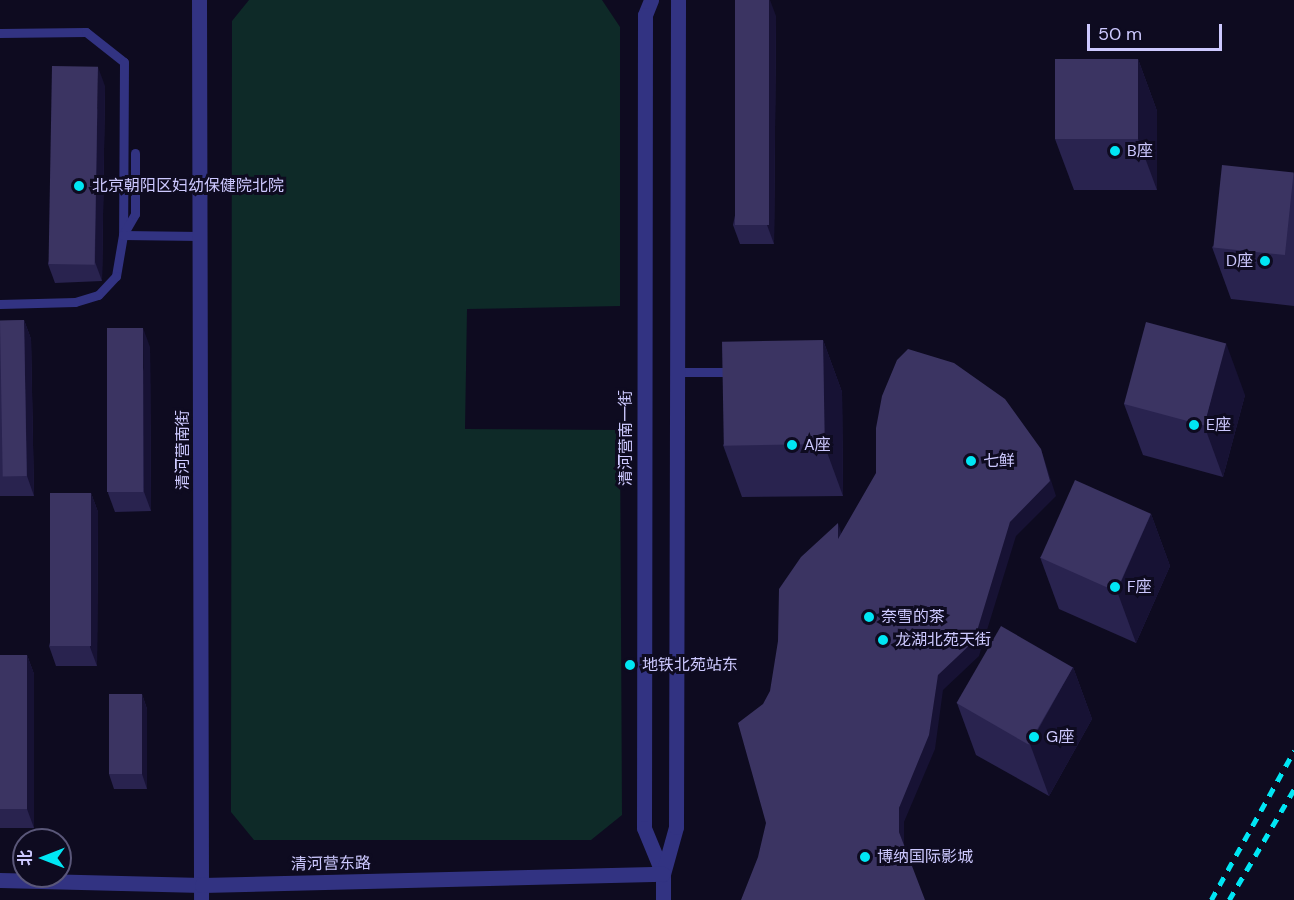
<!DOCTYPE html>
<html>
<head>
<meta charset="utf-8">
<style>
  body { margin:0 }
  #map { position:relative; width:1294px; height:900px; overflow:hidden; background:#0e0b20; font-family:"DM Sans","Noto Sans SC",sans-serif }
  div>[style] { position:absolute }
  .green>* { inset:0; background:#0e2a28 }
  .service>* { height:9px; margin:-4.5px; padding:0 4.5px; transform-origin:4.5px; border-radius:4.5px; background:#323382 }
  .minor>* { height:15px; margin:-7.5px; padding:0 7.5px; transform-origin:7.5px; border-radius:7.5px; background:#323382 }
  .tertiary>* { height:15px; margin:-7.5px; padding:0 7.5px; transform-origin:7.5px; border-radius:7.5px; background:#323382 }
  .rail>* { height:4.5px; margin-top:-2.25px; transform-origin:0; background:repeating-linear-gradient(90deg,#00e6f4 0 9px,transparent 0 17px) }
  .wall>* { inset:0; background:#29234f }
  .shaded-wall>* { inset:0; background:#171234 }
  .building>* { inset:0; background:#3b3462; transform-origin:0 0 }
  .dots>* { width:16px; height:16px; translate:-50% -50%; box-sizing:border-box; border:3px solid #0e0b20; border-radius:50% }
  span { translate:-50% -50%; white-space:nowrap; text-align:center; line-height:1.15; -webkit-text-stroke:6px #0e0b20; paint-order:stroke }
  .poi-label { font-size:16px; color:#cdc9ff }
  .left { translate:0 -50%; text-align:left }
  .right { translate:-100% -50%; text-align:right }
  .street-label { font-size:16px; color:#cdc9ff }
  .north { position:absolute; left:12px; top:828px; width:60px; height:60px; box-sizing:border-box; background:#0e0b20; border:2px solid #5a5779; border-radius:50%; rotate:270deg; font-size:16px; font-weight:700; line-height:24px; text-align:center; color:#cdc9ff }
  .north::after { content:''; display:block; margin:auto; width:21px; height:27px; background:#00e6f4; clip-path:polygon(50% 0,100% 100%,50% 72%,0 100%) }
  .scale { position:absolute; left:1087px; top:24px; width:135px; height:27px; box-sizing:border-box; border:3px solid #cdc9ff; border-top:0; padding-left:8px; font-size:18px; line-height:21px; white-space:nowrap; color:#cdc9ff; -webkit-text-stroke:4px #0e0b20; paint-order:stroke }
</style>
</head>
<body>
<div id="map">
  <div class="green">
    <div style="clip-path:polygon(249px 0,602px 0,620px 27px,620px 306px,467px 309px,465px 429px,620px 430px,622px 815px,591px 840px,254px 840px,231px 812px,232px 21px)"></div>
  </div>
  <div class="service">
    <div style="left:0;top:33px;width:86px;rotate:-0.7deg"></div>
    <div style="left:86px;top:32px;width:48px;rotate:38.3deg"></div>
    <div style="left:124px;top:62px;width:173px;rotate:90.3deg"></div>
    <div style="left:123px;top:235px;width:42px;rotate:99.7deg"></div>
    <div style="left:116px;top:276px;width:26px;rotate:133deg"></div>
    <div style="left:98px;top:295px;width:24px;rotate:163deg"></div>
    <div style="left:75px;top:302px;width:75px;rotate:178.5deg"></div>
    <div style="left:124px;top:233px;width:22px;rotate:-60deg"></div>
    <div style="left:135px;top:214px;width:61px;rotate:-90deg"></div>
    <div style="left:123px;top:235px;width:77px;rotate:0.7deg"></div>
    <div style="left:676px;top:372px;width:58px"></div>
  </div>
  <div class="minor">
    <div style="left:663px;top:874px;width:26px;rotate:90deg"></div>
  </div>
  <div class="tertiary">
    <div style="left:199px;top:0;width:900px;rotate:89.87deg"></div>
    <div style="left:651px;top:0;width:16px;rotate:112deg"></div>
    <div style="left:645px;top:15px;width:813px;rotate:90.07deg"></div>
    <div style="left:644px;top:828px;width:50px;rotate:67.6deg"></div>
    <div style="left:663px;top:874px;width:49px;rotate:-74.5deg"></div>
    <div style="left:676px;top:827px;width:827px;rotate:-89.86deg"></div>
    <div style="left:0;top:880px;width:202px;rotate:1.4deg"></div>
    <div style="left:202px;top:885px;width:461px;rotate:-1.4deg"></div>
  </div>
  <div class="rail">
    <div style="left:1211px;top:900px;width:171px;rotate:-60.9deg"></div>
    <div style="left:1229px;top:900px;width:129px;rotate:-59.6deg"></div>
  </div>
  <div class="wall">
    <div style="clip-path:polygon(776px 16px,774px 244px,740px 244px,733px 225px)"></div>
    <div style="clip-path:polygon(1138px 59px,1157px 111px,1157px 190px,1074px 190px,1055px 139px)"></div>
    <div style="clip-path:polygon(105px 86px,102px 281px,55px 283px,48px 264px)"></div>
    <div style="clip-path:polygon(1294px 173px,1294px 306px,1231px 299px,1212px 247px)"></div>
    <div style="clip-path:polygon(24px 320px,31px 339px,34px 496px,0 496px,0 321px)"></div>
    <div style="clip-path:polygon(823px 340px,842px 392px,843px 496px,742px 497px,723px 445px)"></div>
    <div style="clip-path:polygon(150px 347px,151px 511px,115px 512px,108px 493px)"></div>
    <div style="clip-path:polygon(1245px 395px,1223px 477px,1143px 455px,1124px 404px)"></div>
    <div style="clip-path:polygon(91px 493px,98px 512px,97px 666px,56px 666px,49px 646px)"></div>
    <div style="clip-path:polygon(1151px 514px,1170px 566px,1136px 643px,1059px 609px,1040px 557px)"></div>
    <div style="clip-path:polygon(0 655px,27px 655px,34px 674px,34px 828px,0 828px)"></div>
    <div style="clip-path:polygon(1073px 667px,1092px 719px,1049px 796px,976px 755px,957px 703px)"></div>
    <div style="clip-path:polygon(142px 694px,147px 709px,147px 789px,114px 789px,109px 774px)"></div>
  </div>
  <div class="shaded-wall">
    <div style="clip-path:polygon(769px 0,770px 0,776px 16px,774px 244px,767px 225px)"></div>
    <div style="clip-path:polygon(1138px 59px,1157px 111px,1157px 190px,1138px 139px)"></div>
    <div style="clip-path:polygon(98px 67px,105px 86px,102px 281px,95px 262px)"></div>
    <div style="clip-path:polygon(24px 320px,31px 339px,34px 496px,27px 476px)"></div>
    <div style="clip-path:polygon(143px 328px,150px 347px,151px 511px,144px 492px)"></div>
    <div style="clip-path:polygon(823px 340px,842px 392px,843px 496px,824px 444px)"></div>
    <div style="clip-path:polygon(1226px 343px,1245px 395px,1223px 477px,1204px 425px)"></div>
    <div style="clip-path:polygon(1041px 449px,1056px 496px,1016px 536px,979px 656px,943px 690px,935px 749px,904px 822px,904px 846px,899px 832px,899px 808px,938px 675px,1010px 522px)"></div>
    <div style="clip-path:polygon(91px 493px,98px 512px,97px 666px,90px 647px)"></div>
    <div style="clip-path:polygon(1151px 514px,1170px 566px,1136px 643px,1117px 591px)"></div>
    <div style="clip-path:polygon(838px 523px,843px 538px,838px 539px)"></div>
    <div style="clip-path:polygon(27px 655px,34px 674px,34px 828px,27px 809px)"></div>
    <div style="clip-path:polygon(1073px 667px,1092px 719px,1049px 796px,1030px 744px)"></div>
    <div style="clip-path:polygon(142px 694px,147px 709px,147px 789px,142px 774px)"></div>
  </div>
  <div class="building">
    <div style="left:735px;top:0;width:34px;height:225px"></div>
    <div style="left:1055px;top:59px;width:83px;height:80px"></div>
    <div style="left:52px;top:66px;width:46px;height:198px;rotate:1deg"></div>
    <div style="left:1222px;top:165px;width:72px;height:83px;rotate:6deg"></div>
    <div style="left:24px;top:320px;width:156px;height:24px;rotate:89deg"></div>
    <div style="left:1146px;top:322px;width:83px;height:85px;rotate:15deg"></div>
    <div style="left:143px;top:328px;width:164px;height:36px;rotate:90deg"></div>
    <div style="left:823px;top:340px;width:104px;height:101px;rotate:89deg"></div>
    <div style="clip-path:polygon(908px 349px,954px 363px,1005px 399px,1041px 449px,1050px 481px,1010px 522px,974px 641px,938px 675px,929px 735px,899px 808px,899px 832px,925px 900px,741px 900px,758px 857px,766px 823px,738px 723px,763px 704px,770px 691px,778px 641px,779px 589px,801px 557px,838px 523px,838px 539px,876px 473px,876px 428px,882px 396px,897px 360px)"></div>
    <div style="left:1075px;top:480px;width:83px;height:85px;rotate:24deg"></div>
    <div style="left:50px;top:493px;width:41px;height:153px"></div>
    <div style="left:1001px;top:626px;width:83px;height:89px;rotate:30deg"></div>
    <div style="left:0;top:655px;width:27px;height:154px"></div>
    <div style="left:109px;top:694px;width:33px;height:80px"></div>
  </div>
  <div class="dots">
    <div style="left:1115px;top:151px;background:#00e6f4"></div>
    <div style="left:79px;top:186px;background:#00e6f4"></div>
    <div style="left:1265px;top:261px;background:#00e6f4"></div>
    <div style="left:1194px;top:425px;background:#00e6f4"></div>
    <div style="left:792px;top:445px;background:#00e6f4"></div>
    <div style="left:971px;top:461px;background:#00e6f4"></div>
    <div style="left:1115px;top:587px;background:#00e6f4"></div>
    <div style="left:869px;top:617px;background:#00e6f4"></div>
    <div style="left:883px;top:640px;background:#00e6f4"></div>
    <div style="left:630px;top:665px;background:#00e6f4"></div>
    <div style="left:1034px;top:737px;background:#00e6f4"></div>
    <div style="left:865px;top:857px;background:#00e6f4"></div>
  </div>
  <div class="poi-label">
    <span class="left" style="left:1127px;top:151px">B座</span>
    <span class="left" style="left:92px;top:186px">北京朝阳区妇幼保健院北院</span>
    <span class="right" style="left:1253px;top:261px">D座</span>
    <span class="left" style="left:1206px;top:425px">E座</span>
    <span class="left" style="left:804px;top:445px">A座</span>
    <span class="left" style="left:983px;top:461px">七鲜</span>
    <span class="left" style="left:1127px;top:587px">F座</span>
    <span class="left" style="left:881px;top:617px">奈雪的茶</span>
    <span class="left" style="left:895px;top:640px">龙湖北苑天街</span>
    <span class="left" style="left:642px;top:665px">地铁北苑站东</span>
    <span class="left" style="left:1046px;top:737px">G座</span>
    <span class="left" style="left:877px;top:857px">博纳国际影城</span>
  </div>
  <div class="street-label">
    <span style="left:626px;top:438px;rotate:-90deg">清河营南一街</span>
    <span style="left:183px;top:450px;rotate:-90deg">清河营南街</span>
    <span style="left:331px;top:864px;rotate:-1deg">清河营东路</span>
  </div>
  <div class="north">北</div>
  <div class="scale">50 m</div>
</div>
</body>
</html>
